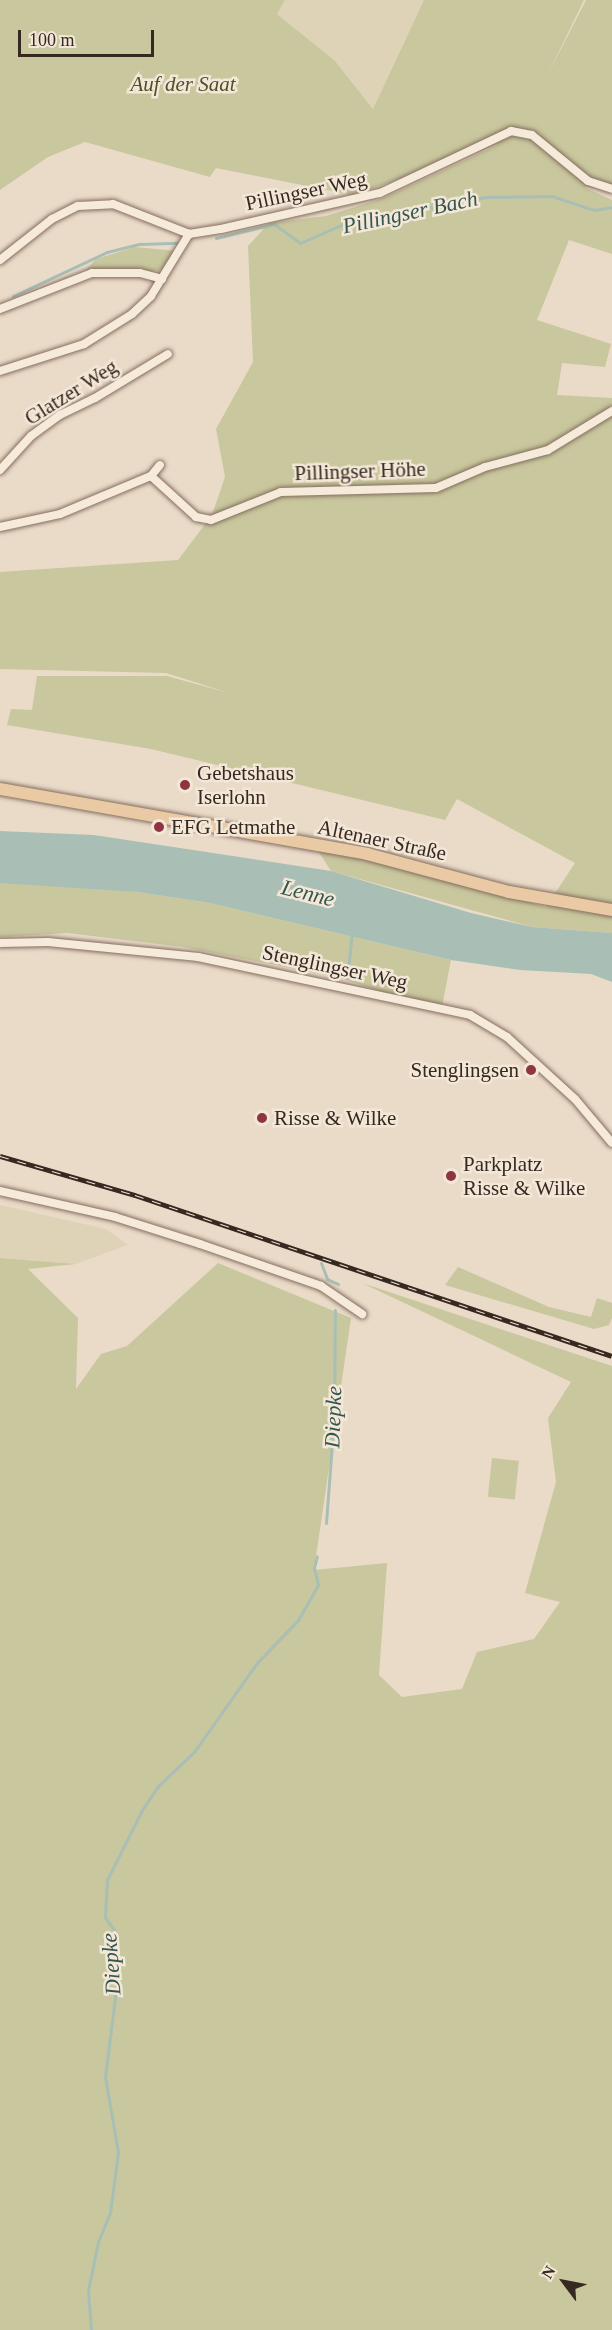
<!DOCTYPE html>
<html>
<head>
<meta charset="utf-8">
<style>
  body { margin:0 }
  #map { position:relative; width:612px; height:2330px; overflow:hidden; background:#eadbc9; font-family:"Times New Roman",serif }
  div>[style] { position:absolute }
  .farmland>* { inset:0; background:#dfd3b7 }
  .green>* { inset:0; background:#c8c79d; transform-origin:0 0 }
  .water>* { inset:0; background:#a9bfb5 }
  .stream>* { height:3px; margin:-1.5px; padding:0 1.5px; transform-origin:1.5px; border-radius:1.5px; background:#a9bfb5 }
  .roads { filter:drop-shadow(0 0 2px #856e5f) drop-shadow(0 0 2px #856e5f) }
  .minor>* { height:8px; margin:-4px; padding:0 4px; transform-origin:4px; border-radius:4px; background:#f6eadb }
  .primary>* { height:12px; margin:-6px; padding:0 6px; transform-origin:6px; border-radius:6px; background:#e9caa5 }
  .rail>* { height:5px; margin-top:-2.5px; transform-origin:0; background:repeating-linear-gradient(90deg,#f3e7d7 0 9px,#372921 0 18px); box-sizing:border-box; border-block:2px solid #372921 }
  .dots>* { width:16px; height:16px; translate:-50% -50%; box-sizing:border-box; border:3px solid #f3e7d7; border-radius:50% }
  span { translate:-50% -50%; white-space:nowrap; text-align:center; line-height:1.15; -webkit-text-stroke:5px #f3e7d7; paint-order:stroke }
  .park-label { font-size:21px; color:#4d512a; font-style:italic }
  .street-label { font-size:21px; color:#372921 }
  .poi-label { font-size:21px; color:#372921 }
  .left { translate:0 -50%; text-align:left }
  .right { translate:-100% -50%; text-align:right }
  .water-label { font-size:22px; color:#32554e; font-style:italic }
  .north { position:absolute; left:534px; top:2252px; width:60px; height:60px; -webkit-text-stroke:4px #f3e7d7; paint-order:stroke; rotate:302deg; font-size:16px; font-weight:700; line-height:24px; text-align:center; color:#372921 }
  .north::after { content:''; display:block; margin:auto; width:21px; height:27px; background:#372921; clip-path:polygon(50% 0,100% 100%,50% 72%,0 100%) }
  .scale { position:absolute; left:18px; top:30px; width:136px; height:27px; box-sizing:border-box; border:3px solid #372921; border-top:0; padding-left:8px; font-size:18px; line-height:21px; white-space:nowrap; color:#372921; -webkit-text-stroke:4px #f3e7d7; paint-order:stroke }
</style>
</head>
<body>
<div id="map">
  <div class="farmland">
    <div style="clip-path:polygon(285px 0,424px 0,373px 109px,335px 61px,277px 14px)"></div>
    <div style="clip-path:polygon(0 1205px,106px 1229px,128px 1245px,76px 1264px,0 1258px)"></div>
  </div>
  <div class="green">
    <div style="clip-path:polygon(0 0,285px 0,277px 14px,335px 61px,373px 109px,424px 0,584px 0,547px 76px,586px 0,612px 0,612px 189px,584px 187px,612px 200px,612px 254px,569px 240px,537px 320px,611px 344px,605px 367px,562px 363px,557px 395px,612px 398px,612px 933px,532px 927px,331px 871px,318px 851px,375px 861px,546px 907px,575px 863px,457px 799px,445px 820px,151px 749px,7px 725px,11px 709px,32px 710px,37px 676px,167px 676px,229px 693px,166px 673px,0 669px,0 572px,178px 560px,212px 515px,225px 477px,216px 429px,253px 362px,248px 246px,269px 223px,326px 216px,384px 198px,502px 143px,353px 195px,216px 168px,210px 177px,85px 142px,48px 157px,0 190px)"></div>
    <div style="clip-path:polygon(135px 247px,177px 251px,164px 269px,154px 271px,86px 270px,96px 259px)"></div>
    <div style="clip-path:polygon(16px 881px,137px 892px,210px 903px,451px 960px,441px 1012px,337px 977px,183px 947px,68px 933px,0 937px,0 883px)"></div>
    <div style="clip-path:polygon(0 1258px,76px 1264px,28px 1269px,78px 1318px,76px 1389px,101px 1354px,127px 1346px,218px 1263px,351px 1318px,314px 1570px,387px 1563px,379px 1675px,402px 1697px,462px 1689px,477px 1652px,534px 1639px,560px 1602px,525px 1593px,556px 1482px,548px 1418px,571px 1382px,362px 1283px,612px 1366px,612px 2330px,0 2330px)"></div>
    <div style="clip-path:polygon(458px 1267px,549px 1307px,591px 1317px,597px 1298px,612px 1303px,612px 1318px,609px 1325px,594px 1329px,445px 1285px)"></div>
    <div style="left:492px;top:1458px;width:27px;height:39px;rotate:6deg"></div>
  </div>
  <div class="water">
    <div style="clip-path:polygon(0 831px,94px 835px,331px 871px,471px 913px,532px 927px,612px 933px,612px 982px,591px 974px,520px 970px,451px 960px,210px 903px,137px 892px,0 883px)"></div>
  </div>
  <div class="stream">
    <div style="left:216px;top:238px;width:60px;rotate:-13.6deg"></div>
    <div style="left:274px;top:224px;width:32px;rotate:36deg"></div>
    <div style="left:300px;top:243px;width:55px;rotate:-23.7deg"></div>
    <div style="left:350px;top:221px;width:46px;rotate:-6.2deg"></div>
    <div style="left:396px;top:216px;width:34px;rotate:-17deg"></div>
    <div style="left:428px;top:206px;width:12px;rotate:24deg"></div>
    <div style="left:439px;top:211px;width:15px;rotate:-37deg"></div>
    <div style="left:451px;top:202px;width:36px;rotate:-8deg"></div>
    <div style="left:487px;top:197px;width:65px;rotate:-0.9deg"></div>
    <div style="left:552px;top:196px;width:44px;rotate:18.4deg"></div>
    <div style="left:594px;top:210px;width:18px;rotate:-9deg"></div>
    <div style="left:13px;top:296px;width:104px;rotate:-25.1deg"></div>
    <div style="left:107px;top:252px;width:34px;rotate:-14deg"></div>
    <div style="left:140px;top:244px;width:38px;rotate:-2deg"></div>
    <div style="left:347px;top:978px;width:46px;rotate:-83.8deg"></div>
    <div style="left:321px;top:1263px;width:17px;rotate:69deg"></div>
    <div style="left:327px;top:1279px;width:12px;rotate:24deg"></div>
    <div style="left:326px;top:1523px;width:106px;rotate:-85.7deg"></div>
    <div style="left:334px;top:1417px;width:107px;rotate:-89.5deg"></div>
    <div style="left:91px;top:2330px;width:40px;rotate:-94.3deg"></div>
    <div style="left:88px;top:2290px;width:49px;rotate:-78.2deg"></div>
    <div style="left:98px;top:2242px;width:31px;rotate:-68deg"></div>
    <div style="left:110px;top:2213px;width:62px;rotate:-82.5deg"></div>
    <div style="left:118px;top:2152px;width:76px;rotate:-99.8deg"></div>
    <div style="left:105px;top:2077px;width:96px;rotate:-82.8deg"></div>
    <div style="left:117px;top:1982px;width:52px;rotate:-93.3deg"></div>
    <div style="left:114px;top:1930px;width:16px;rotate:-125deg"></div>
    <div style="left:105px;top:1917px;width:37px;rotate:-87deg"></div>
    <div style="left:107px;top:1880px;width:78px;rotate:-63.4deg"></div>
    <div style="left:142px;top:1810px;width:29px;rotate:-56deg"></div>
    <div style="left:158px;top:1786px;width:50px;rotate:-43.4deg"></div>
    <div style="left:194px;top:1752px;width:108px;rotate:-54.8deg"></div>
    <div style="left:256px;top:1664px;width:61px;rotate:-46.3deg"></div>
    <div style="left:298px;top:1620px;width:40px;rotate:-60.3deg"></div>
    <div style="left:318px;top:1585px;width:17px;rotate:-103deg"></div>
    <div style="left:314px;top:1568px;width:12px;rotate:-76deg"></div>
  </div>
  <div class="roads">
    <div class="minor">
      <div style="left:0;top:260px;width:66px;rotate:-38.3deg"></div>
      <div style="left:52px;top:219px;width:29px;rotate:-27deg"></div>
      <div style="left:78px;top:206px;width:35px;rotate:-3deg"></div>
      <div style="left:113px;top:204px;width:82px;rotate:21.5deg"></div>
      <div style="left:189px;top:234px;width:32px;rotate:-9deg"></div>
      <div style="left:221px;top:229px;width:163px;rotate:-12.8deg"></div>
      <div style="left:380px;top:193px;width:145px;rotate:-25.3deg"></div>
      <div style="left:511px;top:131px;width:21px;rotate:11deg"></div>
      <div style="left:532px;top:135px;width:72px;rotate:39.4deg"></div>
      <div style="left:588px;top:181px;width:25px;rotate:18deg"></div>
      <div style="left:0;top:309px;width:99px;rotate:-21.4deg"></div>
      <div style="left:92px;top:273px;width:48px"></div>
      <div style="left:140px;top:273px;width:23px;rotate:15deg"></div>
      <div style="left:0;top:371px;width:88px;rotate:-17.8deg"></div>
      <div style="left:84px;top:344px;width:57px;rotate:-32deg"></div>
      <div style="left:132px;top:314px;width:26px;rotate:-43deg"></div>
      <div style="left:151px;top:296px;width:73px;rotate:-58.5deg"></div>
      <div style="left:0;top:470px;width:46px;rotate:-47.6deg"></div>
      <div style="left:31px;top:436px;width:36px;rotate:-36deg"></div>
      <div style="left:60px;top:415px;width:39px;rotate:-26deg"></div>
      <div style="left:95px;top:398px;width:85px;rotate:-31.1deg"></div>
      <div style="left:151px;top:476px;width:14px;rotate:-51deg"></div>
      <div style="left:0;top:527px;width:61px;rotate:-12.2deg"></div>
      <div style="left:60px;top:514px;width:99px;rotate:-22.7deg"></div>
      <div style="left:151px;top:476px;width:61px;rotate:42.3deg"></div>
      <div style="left:196px;top:517px;width:15px;rotate:11deg"></div>
      <div style="left:211px;top:520px;width:75px;rotate:-21.8deg"></div>
      <div style="left:281px;top:492px;width:155px;rotate:-1.5deg"></div>
      <div style="left:436px;top:488px;width:53px;rotate:-23.2deg"></div>
      <div style="left:485px;top:467px;width:65px;rotate:-15.1deg"></div>
      <div style="left:548px;top:450px;width:75px;rotate:-31.4deg"></div>
      <div style="left:0;top:943px;width:48px;rotate:-1.2deg"></div>
      <div style="left:48px;top:942px;width:151px;rotate:5.7deg"></div>
      <div style="left:198px;top:957px;width:278px;rotate:12deg"></div>
      <div style="left:470px;top:1015px;width:43px;rotate:30.7deg"></div>
      <div style="left:507px;top:1037px;width:92px;rotate:42.4deg"></div>
      <div style="left:575px;top:1099px;width:57px;rotate:49.9deg"></div>
      <div style="left:0;top:1191px;width:118px;rotate:12.7deg"></div>
      <div style="left:115px;top:1217px;width:89px;rotate:17.6deg"></div>
      <div style="left:200px;top:1244px;width:128px;rotate:19.1deg"></div>
      <div style="left:321px;top:1286px;width:50px;rotate:34.3deg"></div>
    </div>
    <div class="primary">
      <div style="left:0;top:789px;width:373px;rotate:10deg"></div>
      <div style="left:367px;top:854px;width:147px;rotate:15deg"></div>
      <div style="left:509px;top:892px;width:105px;rotate:9.9deg"></div>
    </div>
  </div>
  <div class="rail">
    <div style="left:0;top:1156px;width:141px;rotate:16.1deg"></div>
    <div style="left:135px;top:1195px;width:503px;rotate:18.65deg"></div>
  </div>
  <div class="dots">
    <div style="left:185px;top:785px;background:#8e3542"></div>
    <div style="left:159px;top:827px;background:#8e3542"></div>
    <div style="left:531px;top:1070px;background:#8e3542"></div>
    <div style="left:262px;top:1118px;background:#8e3542"></div>
    <div style="left:451px;top:1176px;background:#8e3542"></div>
  </div>
  <div class="park-label">
    <span style="left:183px;top:84px">Auf der Saat</span>
  </div>
  <div class="street-label">
    <span style="left:306px;top:191px;rotate:-12deg">Pillingser Weg</span>
    <span style="left:71px;top:392px;rotate:-32deg">Glatzer Weg</span>
    <span style="left:360px;top:471px;rotate:-2deg">Pillingser Höhe</span>
    <span style="left:382px;top:840px;rotate:12deg">Altenaer Straße</span>
    <span style="left:335px;top:967px;rotate:12deg">Stenglingser Weg</span>
  </div>
  <div class="poi-label">
    <span class="left" style="left:197px;top:785px">Gebetshaus<br>Iserlohn</span>
    <span class="left" style="left:171px;top:827px">EFG Letmathe</span>
    <span class="right" style="left:519px;top:1070px">Stenglingsen</span>
    <span class="left" style="left:274px;top:1118px">Risse &amp; Wilke</span>
    <span class="left" style="left:463px;top:1176px">Parkplatz<br>Risse &amp; Wilke</span>
  </div>
  <div class="water-label">
    <span style="left:410px;top:212px;rotate:-12deg">Pillingser Bach</span>
    <span style="left:308px;top:893px;rotate:14deg">Lenne</span>
    <span style="left:333px;top:1417px;rotate:-88deg">Diepke</span>
    <span style="left:111px;top:1964px;rotate:-94deg">Diepke</span>
  </div>
  <div class="north">N</div>
  <div class="scale">100 m</div>
</div>
</body>
</html>
